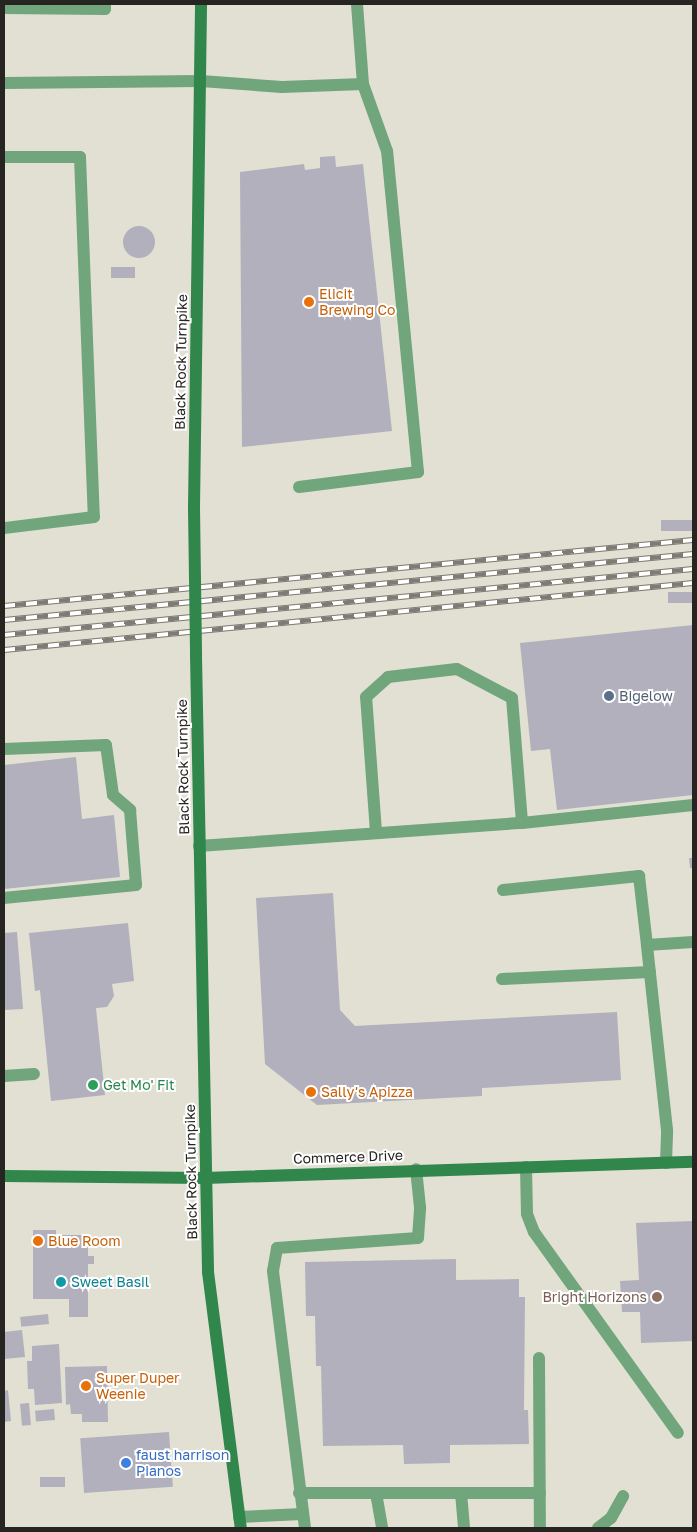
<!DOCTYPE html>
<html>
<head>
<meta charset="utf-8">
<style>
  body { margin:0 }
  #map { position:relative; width:697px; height:1532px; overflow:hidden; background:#e2e0d3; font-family:"Golos Text",sans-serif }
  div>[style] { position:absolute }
  .building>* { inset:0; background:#b1b0bc; transform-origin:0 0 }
  .round { border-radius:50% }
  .service>* { height:12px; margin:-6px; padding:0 6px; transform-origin:6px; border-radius:6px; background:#71a57c }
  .secondary>* { height:12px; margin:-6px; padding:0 6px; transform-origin:6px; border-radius:6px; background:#31864b }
  .rail>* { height:5.5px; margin-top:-2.75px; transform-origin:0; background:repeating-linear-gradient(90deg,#fff 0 11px,#7d7b73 0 22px); box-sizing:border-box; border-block:1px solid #7d7b73 }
  .secondary-bridge>* { height:12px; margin:-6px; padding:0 6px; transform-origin:6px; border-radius:6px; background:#31864b }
  .dots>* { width:14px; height:14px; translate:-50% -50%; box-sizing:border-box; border:2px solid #fff; border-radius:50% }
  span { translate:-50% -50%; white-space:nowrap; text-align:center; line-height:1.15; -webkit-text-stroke:4px #fff; paint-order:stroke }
  .food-label { font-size:14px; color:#c56008 }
  .left { translate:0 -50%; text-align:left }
  .street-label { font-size:14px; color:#272521 }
  .service-label { font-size:14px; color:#4e5e75 }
  .leisure-label { font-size:14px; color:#27864d }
  .culture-label { font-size:14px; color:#0d838f }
  .education-label { font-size:14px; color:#785e54 }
  .right { translate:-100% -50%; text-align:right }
  .shop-label { font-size:14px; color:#366cbe }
  .frame { position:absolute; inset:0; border:5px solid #272521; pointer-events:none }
</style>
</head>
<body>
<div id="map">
  <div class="building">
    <div style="clip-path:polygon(335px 156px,336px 167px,363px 164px,392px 431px,242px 447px,240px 172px,304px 164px,305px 170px,320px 168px,320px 157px)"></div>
    <div class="round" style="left:123px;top:226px;width:32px;height:32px"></div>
    <div style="left:111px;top:267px;width:24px;height:11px"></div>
    <div style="left:693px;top:520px;width:11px;height:32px;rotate:90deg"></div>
    <div style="left:693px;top:592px;width:11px;height:25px;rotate:90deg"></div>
    <div style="clip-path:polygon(693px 625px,693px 795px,557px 810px,550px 749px,531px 751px,520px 643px)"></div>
    <div style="clip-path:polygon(76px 757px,82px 819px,114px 815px,120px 877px,4px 889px,4px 765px)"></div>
    <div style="clip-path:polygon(689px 858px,693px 858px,693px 868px,690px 868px)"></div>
    <div style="clip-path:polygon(333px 893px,340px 1010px,355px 1026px,617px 1012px,621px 1080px,482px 1088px,482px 1096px,317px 1105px,265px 1064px,256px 898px)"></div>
    <div style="clip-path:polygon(128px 923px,134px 981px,112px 984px,114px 996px,107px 1007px,96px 1008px,105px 1095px,51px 1101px,40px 990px,35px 991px,29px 933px)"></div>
    <div style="clip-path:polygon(17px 932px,23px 1009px,4px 1010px,4px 933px)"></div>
    <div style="clip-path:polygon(693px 1221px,693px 1341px,641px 1343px,640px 1312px,622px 1312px,620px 1281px,639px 1280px,636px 1223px)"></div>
    <div style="clip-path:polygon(33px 1230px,56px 1230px,56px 1235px,88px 1235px,88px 1256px,94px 1256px,94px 1264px,88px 1264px,88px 1317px,69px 1317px,69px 1299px,33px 1299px)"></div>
    <div style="clip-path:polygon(456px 1259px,456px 1280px,519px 1279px,519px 1297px,525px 1297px,524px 1410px,528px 1410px,529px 1444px,450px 1445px,450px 1463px,404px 1464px,403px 1445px,323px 1446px,321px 1366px,316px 1366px,315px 1316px,306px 1316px,305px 1262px)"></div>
    <div style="left:48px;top:1314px;width:10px;height:28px;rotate:84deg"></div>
    <div style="clip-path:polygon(22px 1330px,25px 1357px,4px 1359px,4px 1332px)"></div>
    <div style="clip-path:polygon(59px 1344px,62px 1403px,35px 1405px,34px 1389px,28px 1389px,27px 1361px,32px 1361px,32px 1346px)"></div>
    <div style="clip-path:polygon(107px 1366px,108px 1422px,82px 1422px,82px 1414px,71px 1414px,70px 1404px,66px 1405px,65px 1367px)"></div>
    <div style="clip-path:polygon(8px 1390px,11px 1421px,4px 1422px,4px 1391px)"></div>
    <div style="left:29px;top:1403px;width:22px;height:9px;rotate:85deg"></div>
    <div style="left:54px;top:1409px;width:11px;height:19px;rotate:85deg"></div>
    <div style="left:169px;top:1432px;width:55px;height:89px;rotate:86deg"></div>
    <div style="left:40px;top:1477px;width:25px;height:10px"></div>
  </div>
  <div class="service">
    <div style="left:4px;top:8px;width:101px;rotate:0.6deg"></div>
    <div style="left:105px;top:9px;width:5px;rotate:-90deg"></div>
    <div style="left:4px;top:83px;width:197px;rotate:-0.6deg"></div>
    <div style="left:201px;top:81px;width:81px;rotate:4.2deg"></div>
    <div style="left:282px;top:87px;width:81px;rotate:-2.1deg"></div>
    <div style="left:363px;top:84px;width:80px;rotate:-94.3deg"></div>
    <div style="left:4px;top:157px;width:76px"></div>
    <div style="left:80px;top:157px;width:360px;rotate:87.8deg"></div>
    <div style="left:94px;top:517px;width:91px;rotate:173deg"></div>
    <div style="left:299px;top:487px;width:120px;rotate:-7.2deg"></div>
    <div style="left:418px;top:472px;width:322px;rotate:-95.5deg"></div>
    <div style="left:387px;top:151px;width:71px;rotate:-109.7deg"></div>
    <div style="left:4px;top:749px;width:102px;rotate:-2.2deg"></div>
    <div style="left:106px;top:745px;width:50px;rotate:82deg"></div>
    <div style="left:113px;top:795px;width:23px;rotate:41deg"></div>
    <div style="left:130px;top:810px;width:75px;rotate:85.4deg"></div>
    <div style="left:136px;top:885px;width:133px;rotate:174.4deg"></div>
    <div style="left:376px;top:832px;width:135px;rotate:-94.2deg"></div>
    <div style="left:366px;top:697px;width:30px;rotate:-42deg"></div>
    <div style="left:388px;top:677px;width:69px;rotate:-6.6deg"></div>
    <div style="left:457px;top:669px;width:62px;rotate:27.8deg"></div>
    <div style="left:512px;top:698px;width:125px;rotate:85.4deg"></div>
    <div style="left:199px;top:846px;width:324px;rotate:-4.1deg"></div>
    <div style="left:522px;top:823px;width:172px;rotate:-6deg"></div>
    <div style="left:503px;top:890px;width:137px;rotate:-5.9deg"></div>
    <div style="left:639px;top:876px;width:69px;rotate:83.4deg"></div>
    <div style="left:502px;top:979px;width:148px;rotate:-2.7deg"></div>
    <div style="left:4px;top:1076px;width:30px;rotate:-4deg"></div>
    <div style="left:666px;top:1163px;width:33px;rotate:-88deg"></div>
    <div style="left:667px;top:1130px;width:186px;rotate:-96.2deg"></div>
    <div style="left:647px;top:945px;width:46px;rotate:-3.7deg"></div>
    <div style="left:526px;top:1167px;width:47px;rotate:88.8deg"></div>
    <div style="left:527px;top:1214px;width:19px;rotate:69deg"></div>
    <div style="left:534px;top:1232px;width:247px;rotate:54.4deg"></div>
    <div style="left:539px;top:1358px;width:170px;rotate:89.7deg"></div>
    <div style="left:299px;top:1493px;width:241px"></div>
    <div style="left:376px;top:1493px;width:36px;rotate:80deg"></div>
    <div style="left:461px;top:1493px;width:35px;rotate:85deg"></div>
    <div style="left:239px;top:1517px;width:63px;rotate:-2.7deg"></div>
    <div style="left:305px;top:1528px;width:259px;rotate:-97.1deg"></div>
    <div style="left:273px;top:1271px;width:23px;rotate:-80deg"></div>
    <div style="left:277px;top:1248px;width:141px;rotate:-4.1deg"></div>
    <div style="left:418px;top:1238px;width:31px;rotate:-86deg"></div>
    <div style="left:420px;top:1207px;width:38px;rotate:-96deg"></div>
    <div style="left:598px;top:1528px;width:16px;rotate:-38deg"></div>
    <div style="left:611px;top:1518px;width:25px;rotate:-61deg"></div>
  </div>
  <div class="secondary">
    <div style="left:194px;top:508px;width:504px;rotate:-89.2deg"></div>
    <div style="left:196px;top:656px;width:616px;rotate:88.88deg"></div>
    <div style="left:208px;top:1272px;width:258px;rotate:82.7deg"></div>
    <div style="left:4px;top:1176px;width:201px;rotate:0.6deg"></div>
    <div style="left:205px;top:1178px;width:488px;rotate:-1.9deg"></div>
  </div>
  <div class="rail">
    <div style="left:4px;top:606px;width:692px;rotate:-5.47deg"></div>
    <div style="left:4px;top:620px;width:692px;rotate:-5.47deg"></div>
    <div style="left:4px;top:635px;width:692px;rotate:-5.47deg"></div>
    <div style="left:4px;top:650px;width:692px;rotate:-5.55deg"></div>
  </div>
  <div class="secondary-bridge">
    <div style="left:194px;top:508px;width:148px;rotate:89.2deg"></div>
  </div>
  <div class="dots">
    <div style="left:309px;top:302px;background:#e8710a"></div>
    <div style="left:609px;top:696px;background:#5c6f8a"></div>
    <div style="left:93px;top:1085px;background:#2e9e5b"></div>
    <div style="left:311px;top:1092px;background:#e8710a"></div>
    <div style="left:38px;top:1241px;background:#e8710a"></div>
    <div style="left:61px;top:1282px;background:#0f9aa8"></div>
    <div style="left:657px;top:1297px;background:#8d6e63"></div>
    <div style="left:86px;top:1386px;background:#e8710a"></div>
    <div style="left:126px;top:1463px;background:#3f7fe0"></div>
  </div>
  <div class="food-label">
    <span class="left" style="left:319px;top:302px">Elicit<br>Brewing Co</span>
    <span class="left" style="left:321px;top:1092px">Sally's Apizza</span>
    <span class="left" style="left:48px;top:1241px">Blue Room</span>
    <span class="left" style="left:96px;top:1386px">Super Duper<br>Weenie</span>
  </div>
  <div class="street-label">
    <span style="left:181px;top:362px;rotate:-89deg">Black Rock Turnpike</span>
    <span style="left:183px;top:767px;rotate:-91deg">Black Rock Turnpike</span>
    <span style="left:348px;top:1157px;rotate:-2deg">Commerce Drive</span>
    <span style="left:191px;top:1172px;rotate:-91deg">Black Rock Turnpike</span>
  </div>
  <div class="service-label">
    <span class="left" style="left:619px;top:696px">Bigelow</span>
  </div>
  <div class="leisure-label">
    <span class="left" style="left:103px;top:1085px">Get Mo' Fit</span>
  </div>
  <div class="culture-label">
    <span class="left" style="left:71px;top:1282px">Sweet Basil</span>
  </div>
  <div class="education-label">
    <span class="right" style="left:647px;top:1297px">Bright Horizons</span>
  </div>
  <div class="shop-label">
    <span class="left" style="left:136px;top:1463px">faust harrison<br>Pianos</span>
  </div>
  <div class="frame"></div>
</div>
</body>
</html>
